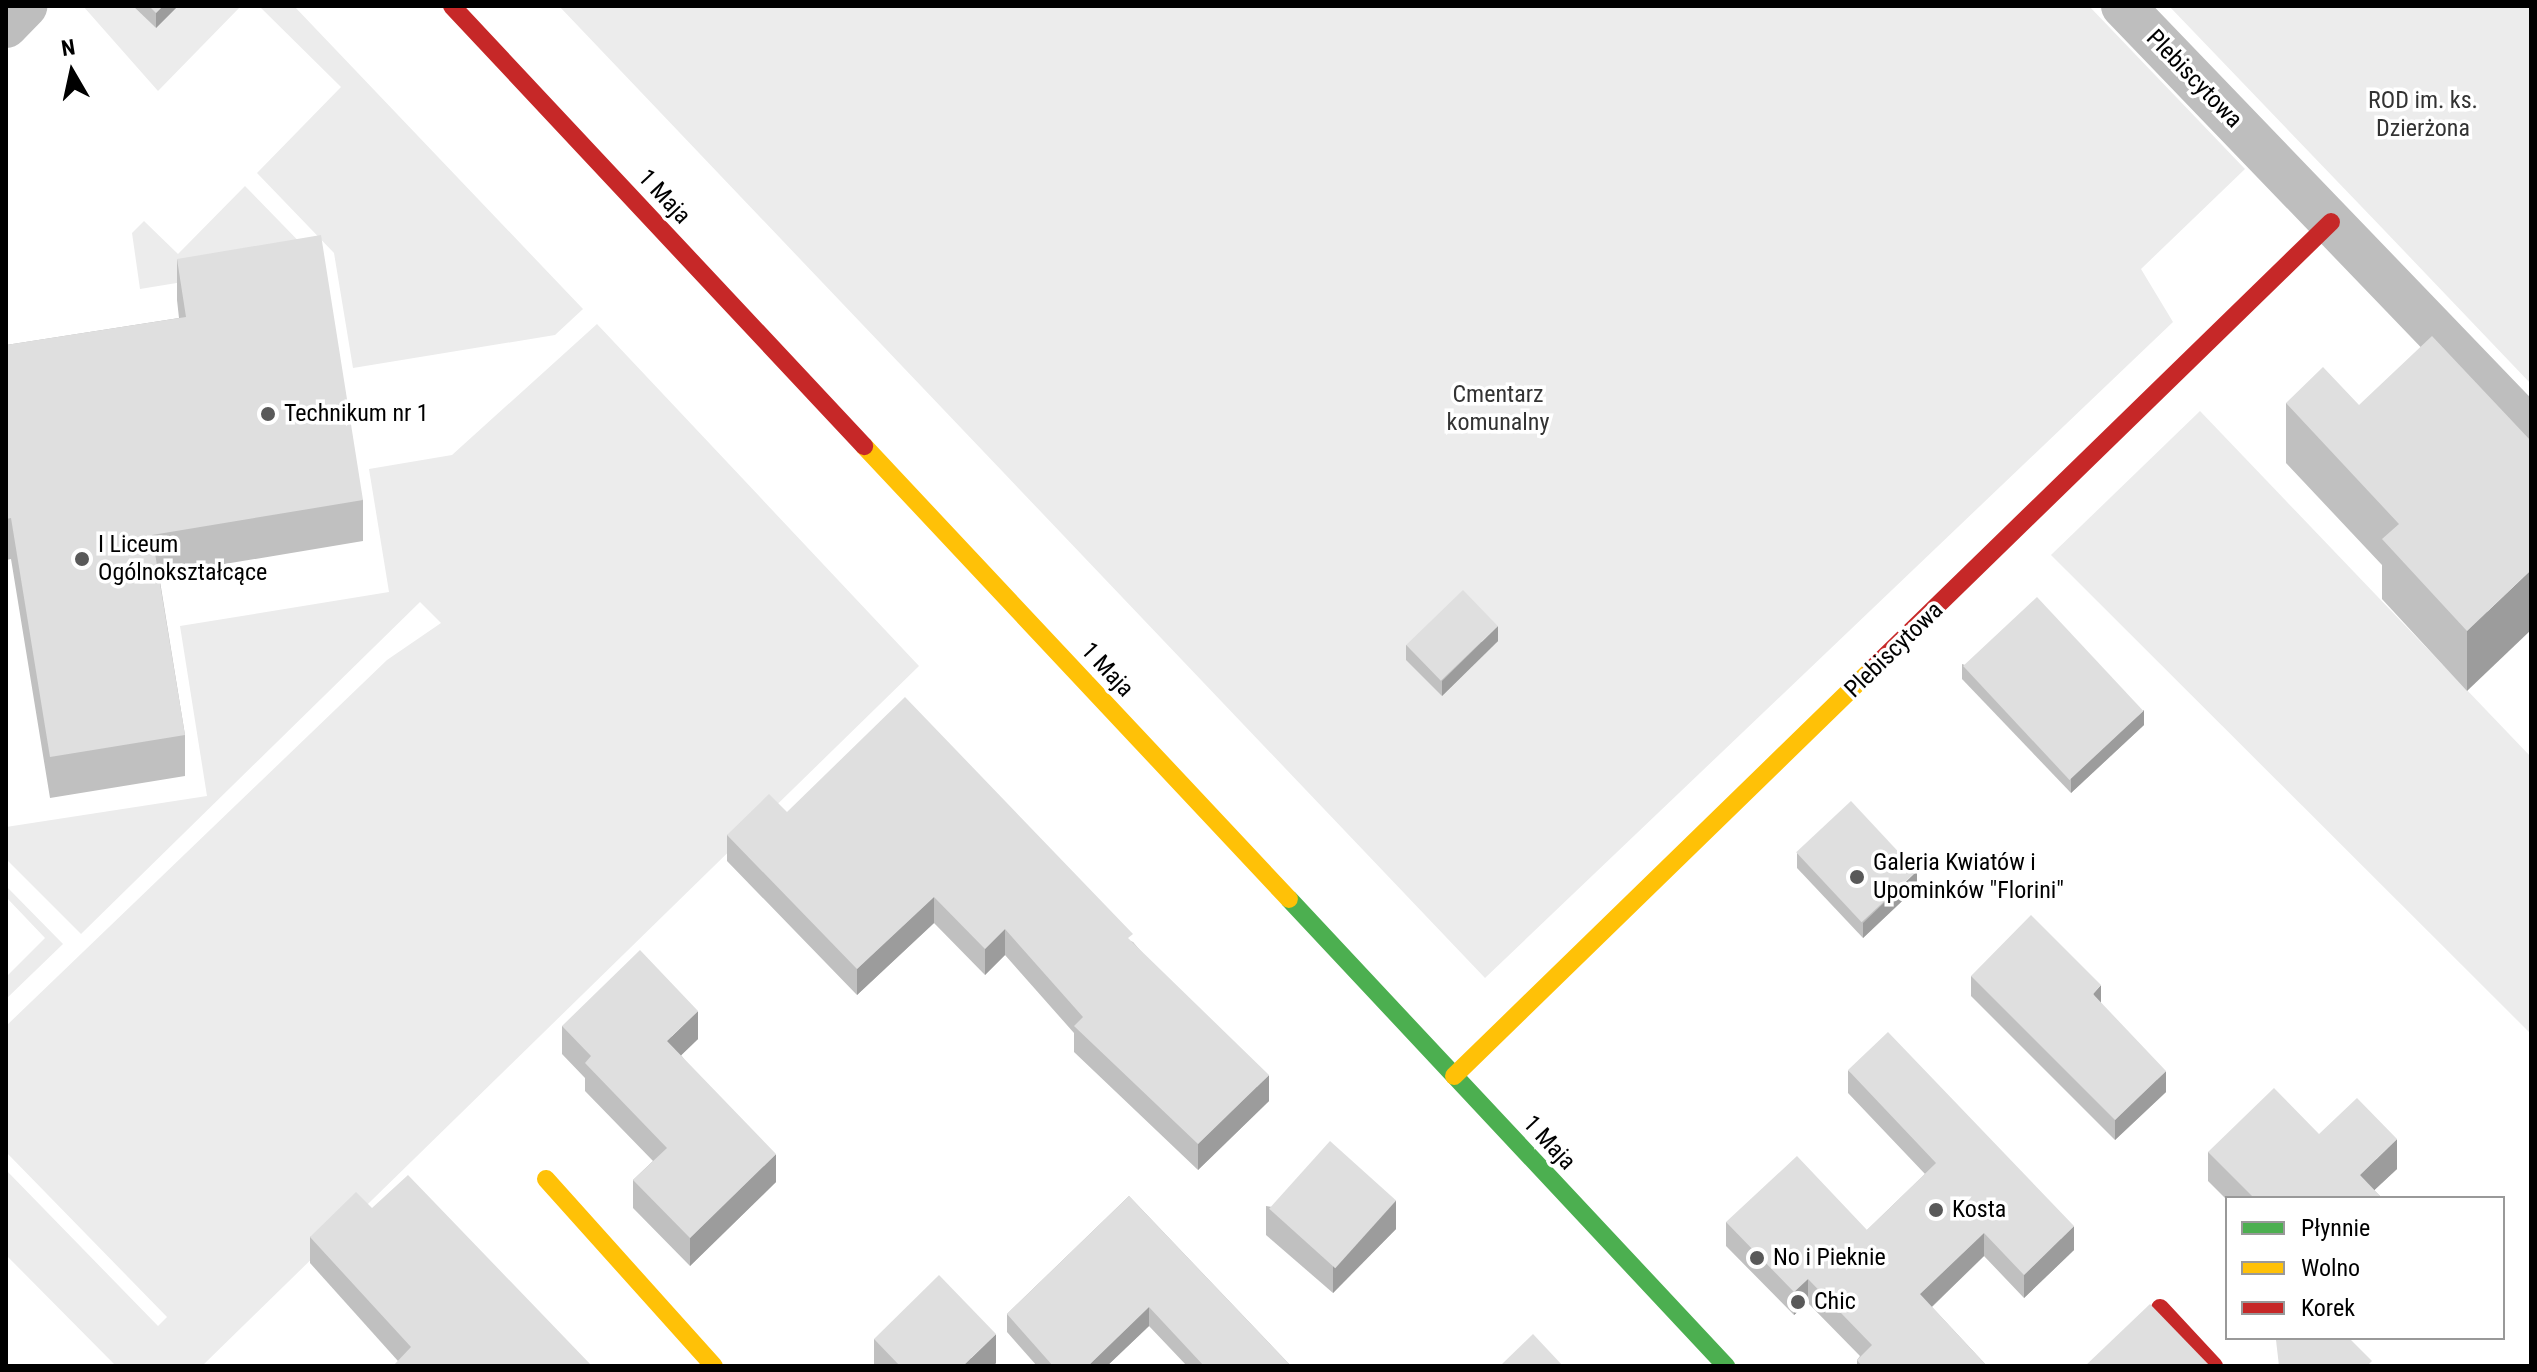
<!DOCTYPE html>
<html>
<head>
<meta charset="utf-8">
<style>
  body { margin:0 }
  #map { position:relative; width:2537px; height:1372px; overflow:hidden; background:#fff; font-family:"Roboto Condensed",sans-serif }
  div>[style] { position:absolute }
  .green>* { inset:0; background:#ececec }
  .street>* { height:44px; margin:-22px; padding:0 22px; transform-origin:22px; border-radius:22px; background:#bebebe }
  .fast>* { height:18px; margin:-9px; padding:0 9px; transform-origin:9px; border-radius:9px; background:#4caf50 }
  .slow>* { height:18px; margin:-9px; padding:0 9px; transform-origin:9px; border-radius:9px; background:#ffc107 }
  .jam>* { height:18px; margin:-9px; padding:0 9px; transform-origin:9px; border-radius:9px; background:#c62828 }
  .wall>* { inset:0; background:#c0c0c0 }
  .shaded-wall>* { inset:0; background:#9c9c9c }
  .building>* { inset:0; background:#dfdfdf; transform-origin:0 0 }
  .dots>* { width:22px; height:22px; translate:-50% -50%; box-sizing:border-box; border:4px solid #fff; border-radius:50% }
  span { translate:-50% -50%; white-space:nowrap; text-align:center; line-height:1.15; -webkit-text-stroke:7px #fff; paint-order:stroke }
  .street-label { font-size:24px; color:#000 }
  .park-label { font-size:24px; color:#333 }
  .poi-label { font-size:24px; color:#000 }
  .left { translate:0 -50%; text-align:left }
  .frame { position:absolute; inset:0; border:8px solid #000; pointer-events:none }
  .legend { position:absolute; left:2225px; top:1196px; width:280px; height:144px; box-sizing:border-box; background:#fff; border:2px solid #999; margin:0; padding:10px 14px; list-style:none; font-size:24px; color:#000 }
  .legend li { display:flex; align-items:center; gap:16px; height:40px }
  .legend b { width:40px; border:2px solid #999 }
  .north { position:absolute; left:32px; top:32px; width:80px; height:80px; -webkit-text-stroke:6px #fff; paint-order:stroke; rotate:351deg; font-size:22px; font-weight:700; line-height:32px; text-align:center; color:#000 }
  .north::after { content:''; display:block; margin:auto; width:28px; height:36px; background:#000; clip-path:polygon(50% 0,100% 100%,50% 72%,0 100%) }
</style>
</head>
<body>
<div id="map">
  <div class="green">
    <div style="clip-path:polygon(83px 6px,133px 6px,156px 28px,178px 6px,241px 6px,158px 91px)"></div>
    <div style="clip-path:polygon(259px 6px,294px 6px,583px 309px,555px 335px,353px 368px,334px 253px,257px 173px,341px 87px)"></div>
    <div style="clip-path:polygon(559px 6px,2089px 6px,2245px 169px,2141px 269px,2173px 322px,1485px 978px)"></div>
    <div style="clip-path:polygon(2169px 6px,2531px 6px,2531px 384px,2384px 230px)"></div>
    <div style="clip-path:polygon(245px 186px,317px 260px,140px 289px,132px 233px,144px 221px,178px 254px)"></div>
    <div style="clip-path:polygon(597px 324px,919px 666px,202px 1366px,116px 1366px,6px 1255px,6px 1170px,158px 1326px,167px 1317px,6px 1152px,6px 1026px,387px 660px,441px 623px,420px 602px,81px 934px,6px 859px,6px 827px,207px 796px,180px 626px,389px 592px,369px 469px,452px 455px)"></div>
    <div style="clip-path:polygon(2200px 411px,2531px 757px,2531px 1034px,2051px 555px)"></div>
    <div style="clip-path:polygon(6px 886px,63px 944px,6px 999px,6px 977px,45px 938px,6px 897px)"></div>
  </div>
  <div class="street">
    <div style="left:2123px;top:6px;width:588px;rotate:46.1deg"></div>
    <div style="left:6px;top:26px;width:28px;rotate:-46deg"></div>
  </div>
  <div class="fast">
    <div style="left:1289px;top:899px;width:640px;rotate:46.9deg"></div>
  </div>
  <div class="slow">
    <div style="left:864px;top:446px;width:621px;rotate:46.83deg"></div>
    <div style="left:1454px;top:1076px;width:582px;rotate:-44.23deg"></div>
    <div style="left:546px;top:1179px;width:251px;rotate:48.1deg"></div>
  </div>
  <div class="jam">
    <div style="left:452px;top:6px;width:603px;rotate:46.88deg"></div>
    <div style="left:1871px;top:670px;width:642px;rotate:-44.24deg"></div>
    <div style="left:2160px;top:1308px;width:79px;rotate:47deg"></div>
  </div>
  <div class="wall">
    <div style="clip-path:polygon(133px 6px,178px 6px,156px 28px)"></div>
    <div style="clip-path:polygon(177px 259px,363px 500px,363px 541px,159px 575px,185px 735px,185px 776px,50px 798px,11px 559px,6px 560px,6px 345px,179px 318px,177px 300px)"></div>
    <div style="clip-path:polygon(2286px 403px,2359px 405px,2531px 441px,2467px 691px,2382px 599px,2382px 565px,2286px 463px)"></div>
    <div style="clip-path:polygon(1498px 641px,1442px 696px,1406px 660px,1406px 645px)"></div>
    <div style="clip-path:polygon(1962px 664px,2144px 725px,2071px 793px,1962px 679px)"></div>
    <div style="clip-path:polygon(787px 812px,1133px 942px,1269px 1101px,1198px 1170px,1074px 1052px,1074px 1033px,1005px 955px,985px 975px,934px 923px,857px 995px,727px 861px,727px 835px)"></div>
    <div style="clip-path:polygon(1797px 853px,1917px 887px,1863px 938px,1797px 868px)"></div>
    <div style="clip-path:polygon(1971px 976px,2101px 1003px,2166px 1092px,2115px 1140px,1971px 996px)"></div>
    <div style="clip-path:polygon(562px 1026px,698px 1039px,681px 1055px,776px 1182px,690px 1266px,633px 1208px,633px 1180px,653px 1161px,585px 1091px,585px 1078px,562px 1054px)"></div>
    <div style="clip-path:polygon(1848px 1070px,2074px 1250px,2024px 1298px,1984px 1256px,1932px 1307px,1987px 1366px,1857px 1366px,1857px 1360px,1860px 1356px,1808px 1303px,1794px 1315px,1726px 1246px,1726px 1222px,1867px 1230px,1925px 1174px,1848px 1093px)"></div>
    <div style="clip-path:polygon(2319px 1134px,2397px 1169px,2374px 1190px,2382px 1198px,2227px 1198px,2227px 1200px,2208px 1181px,2208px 1152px)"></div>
    <div style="clip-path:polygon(1129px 1196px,1291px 1366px,1187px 1366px,1149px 1326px,1107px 1366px,1037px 1366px,1007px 1332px,1007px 1314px)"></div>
    <div style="clip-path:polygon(1266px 1206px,1396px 1229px,1333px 1293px,1266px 1235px)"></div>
    <div style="clip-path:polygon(372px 1208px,592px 1366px,398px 1361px,310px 1263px,310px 1237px)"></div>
    <div style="clip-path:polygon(874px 1339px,996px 1363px,993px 1366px,874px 1366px)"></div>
  </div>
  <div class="shaded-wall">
    <div style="clip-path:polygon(163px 6px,178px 6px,156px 28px,156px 13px)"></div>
    <div style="clip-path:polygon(2531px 570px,2531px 630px,2467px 691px,2467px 631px)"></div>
    <div style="clip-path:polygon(1498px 626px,1498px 641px,1442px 696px,1442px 681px)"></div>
    <div style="clip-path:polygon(2144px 710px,2144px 725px,2071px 793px,2071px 778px)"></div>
    <div style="clip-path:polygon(1917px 871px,1917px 887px,1863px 938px,1863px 923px)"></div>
    <div style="clip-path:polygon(934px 897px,934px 923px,857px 995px,857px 969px)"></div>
    <div style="clip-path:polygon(1005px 929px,1005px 955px,985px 975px,985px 949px)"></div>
    <div style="clip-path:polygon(2101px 985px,2101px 1006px,2093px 994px)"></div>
    <div style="clip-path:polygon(698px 1011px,698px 1039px,667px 1069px,667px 1041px)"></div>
    <div style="clip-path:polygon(2166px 1071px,2166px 1092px,2115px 1140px,2115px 1120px)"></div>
    <div style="clip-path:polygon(1269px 1075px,1269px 1101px,1198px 1170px,1198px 1144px)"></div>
    <div style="clip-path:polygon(2397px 1139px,2397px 1169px,2366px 1198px,2360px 1175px)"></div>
    <div style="clip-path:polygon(776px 1154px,776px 1182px,690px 1266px,690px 1238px)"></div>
    <div style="clip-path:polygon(1396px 1200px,1396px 1229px,1333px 1293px,1333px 1263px)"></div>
    <div style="clip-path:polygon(2074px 1226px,2074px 1250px,2024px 1298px,2024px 1275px)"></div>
    <div style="clip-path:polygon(1984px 1233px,1984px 1256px,1920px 1318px,1920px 1294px)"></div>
    <div style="clip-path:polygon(1808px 1279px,1808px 1303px,1794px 1315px,1794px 1292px)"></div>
    <div style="clip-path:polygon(1149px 1307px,1149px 1326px,1107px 1366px,1088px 1366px)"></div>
    <div style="clip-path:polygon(996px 1334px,996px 1363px,993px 1366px,963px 1366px)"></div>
  </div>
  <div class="building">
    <div style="clip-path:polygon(149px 6px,163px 6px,156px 13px)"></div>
    <div style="clip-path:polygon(321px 235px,363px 500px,152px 535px,185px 735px,50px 757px,11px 518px,6px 519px,6px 345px,186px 317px,177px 259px)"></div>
    <div style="clip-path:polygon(2432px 336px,2531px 441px,2531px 570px,2467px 631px,2382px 539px,2399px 524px,2286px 403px,2323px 367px,2359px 405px)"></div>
    <div style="left:1463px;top:590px;width:50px;height:79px;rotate:46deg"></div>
    <div style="left:2037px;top:597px;width:156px;height:101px;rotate:47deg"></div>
    <div style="clip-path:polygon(905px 697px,1133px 934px,1128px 938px,1269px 1075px,1198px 1144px,1074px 1026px,1083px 1017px,1005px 929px,985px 949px,934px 897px,857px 969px,727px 835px,769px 794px,787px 812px)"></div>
    <div style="left:1851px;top:801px;width:96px;height:75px;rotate:47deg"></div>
    <div style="clip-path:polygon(2031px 915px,2101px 985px,2093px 994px,2166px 1071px,2115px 1120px,1971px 976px)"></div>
    <div style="clip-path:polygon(640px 950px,698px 1011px,667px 1041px,776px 1154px,690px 1238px,633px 1180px,667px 1148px,585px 1063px,591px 1056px,562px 1026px)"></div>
    <div style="clip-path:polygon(1888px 1032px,2074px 1226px,2024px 1275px,1984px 1233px,1920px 1294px,1987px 1366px,1862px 1366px,1857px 1360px,1872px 1345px,1808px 1279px,1794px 1292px,1726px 1222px,1797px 1156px,1867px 1230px,1936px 1163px,1848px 1070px)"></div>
    <div style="clip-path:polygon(2274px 1088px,2319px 1134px,2357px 1098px,2397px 1139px,2360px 1175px,2382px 1198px,2254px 1198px,2208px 1152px)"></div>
    <div style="left:1330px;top:1141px;width:89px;height:91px;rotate:42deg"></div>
    <div style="clip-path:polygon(408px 1175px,592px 1366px,393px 1366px,411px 1347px,310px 1237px,356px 1192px,372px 1208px)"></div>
    <div style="clip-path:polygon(1129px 1196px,1291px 1366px,1204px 1366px,1149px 1307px,1088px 1366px,1053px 1366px,1007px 1314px)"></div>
    <div style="clip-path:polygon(939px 1275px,996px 1334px,963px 1366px,900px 1366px,874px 1339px)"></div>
    <div style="clip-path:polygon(2150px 1304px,2210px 1366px,2085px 1366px)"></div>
    <div style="clip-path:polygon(1533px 1334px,1563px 1366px,1500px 1366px)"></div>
    <div style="clip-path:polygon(2295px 1338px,2349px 1338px,2372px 1361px,2367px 1366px,2279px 1366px,2276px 1340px)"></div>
  </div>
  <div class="dots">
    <div style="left:268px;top:414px;background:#595959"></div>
    <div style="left:82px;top:559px;background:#595959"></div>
    <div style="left:1857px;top:877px;background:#595959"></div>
    <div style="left:1936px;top:1210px;background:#595959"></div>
    <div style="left:1757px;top:1258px;background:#595959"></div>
    <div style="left:1798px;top:1302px;background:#595959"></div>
  </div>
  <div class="street-label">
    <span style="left:2194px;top:79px;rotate:46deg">Plebiscytowa</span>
    <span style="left:664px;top:197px;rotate:47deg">1 Maja</span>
    <span style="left:1894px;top:650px;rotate:-44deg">Plebiscytowa</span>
    <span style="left:1107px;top:670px;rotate:47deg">1 Maja</span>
    <span style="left:1549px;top:1143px;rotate:47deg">1 Maja</span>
  </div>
  <div class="park-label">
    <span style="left:2423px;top:115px">ROD im. ks.<br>Dzierżona</span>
    <span style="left:1498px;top:409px">Cmentarz<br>komunalny</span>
  </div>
  <div class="poi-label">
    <span class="left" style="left:284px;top:414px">Technikum nr 1</span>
    <span class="left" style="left:98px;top:559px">I Liceum<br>Ogólnokształcące</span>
    <span class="left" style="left:1873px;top:877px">Galeria Kwiatów i<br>Upominków "Florini"</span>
    <span class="left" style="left:1952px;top:1210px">Kosta</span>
    <span class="left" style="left:1773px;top:1258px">No i Pieknie</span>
    <span class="left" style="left:1814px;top:1302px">Chic</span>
  </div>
  <div class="frame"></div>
  <ul class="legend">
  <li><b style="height:10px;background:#4caf50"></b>Płynnie</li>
  <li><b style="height:10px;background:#ffc107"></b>Wolno</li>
  <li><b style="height:10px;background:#c62828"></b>Korek</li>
  </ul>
  <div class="north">N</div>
</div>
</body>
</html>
